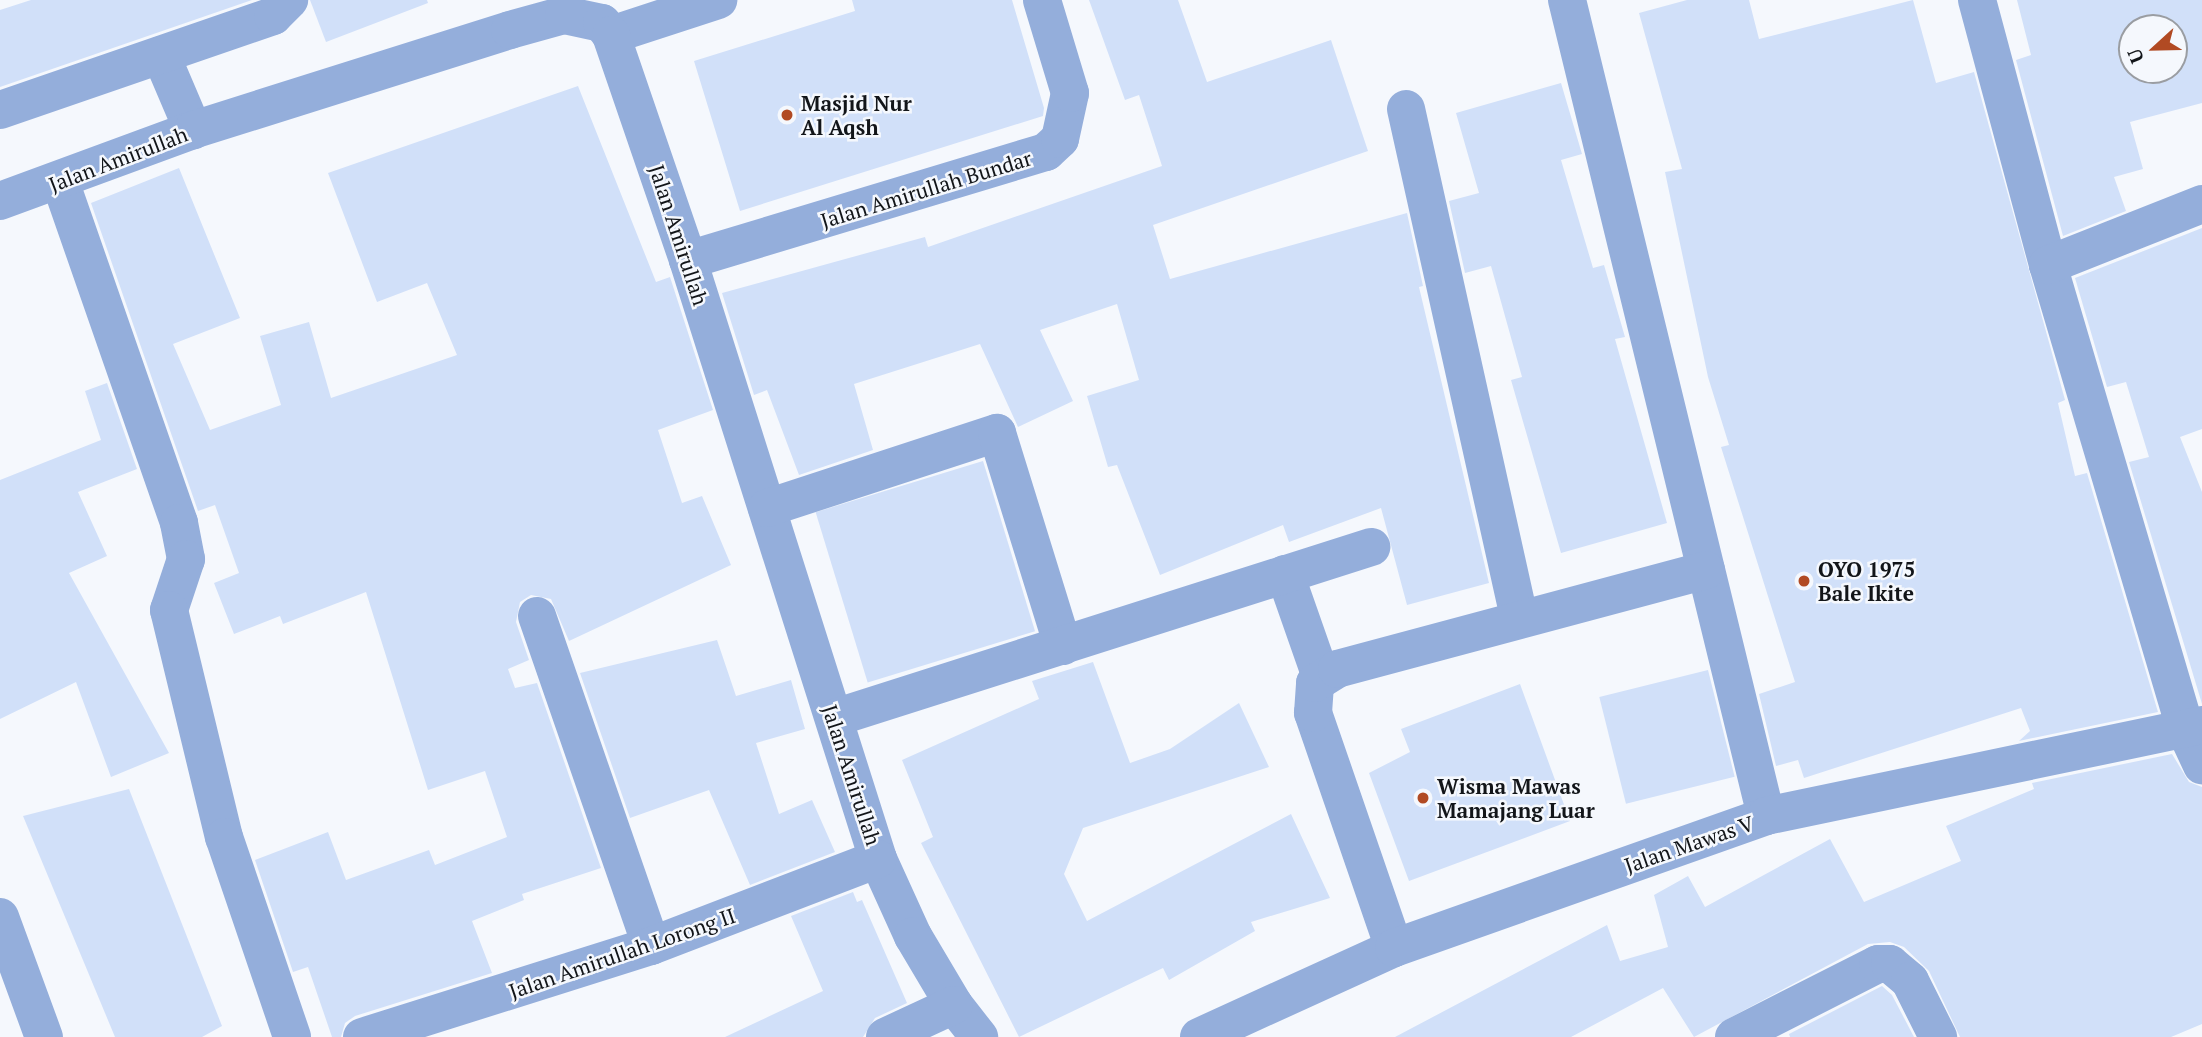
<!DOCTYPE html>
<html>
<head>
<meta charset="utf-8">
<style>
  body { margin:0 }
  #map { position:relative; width:2202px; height:1037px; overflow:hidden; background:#f5f8fd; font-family:"PT Serif",serif }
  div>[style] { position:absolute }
  .building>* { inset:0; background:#d1e0f9; transform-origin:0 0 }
  .minor>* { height:38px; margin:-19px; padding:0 19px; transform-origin:19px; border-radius:19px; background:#94aedb }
  .dots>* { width:19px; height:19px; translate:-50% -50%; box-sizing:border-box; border:4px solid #f5f8fd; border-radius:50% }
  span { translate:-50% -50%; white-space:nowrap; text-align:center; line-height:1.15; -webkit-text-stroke:5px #f5f8fd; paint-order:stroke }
  .poi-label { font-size:21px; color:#121519; font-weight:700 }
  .left { translate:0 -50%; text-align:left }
  .street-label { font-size:21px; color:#121519 }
  .north { position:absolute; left:2118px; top:14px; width:70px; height:70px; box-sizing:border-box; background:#f5f8fd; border:2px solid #9a9da2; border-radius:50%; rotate:248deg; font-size:19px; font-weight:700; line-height:28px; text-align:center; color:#121519 }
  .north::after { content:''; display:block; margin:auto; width:24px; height:32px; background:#b14a23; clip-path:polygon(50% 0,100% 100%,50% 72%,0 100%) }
</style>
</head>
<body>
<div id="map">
  <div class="building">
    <div style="clip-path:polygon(31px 0,252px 0,0 87px,0 10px)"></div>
    <div style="clip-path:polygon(310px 0,427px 0,428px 3px,326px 42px)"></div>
    <div style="clip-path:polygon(852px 0,1012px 0,1044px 108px,1043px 116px,740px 211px,694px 61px,855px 11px)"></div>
    <div style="clip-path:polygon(1089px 0,1178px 0,1207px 82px,1331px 40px,1368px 151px,1153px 225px,1170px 279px,1407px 213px,1423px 286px,1419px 287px,1489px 583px,1407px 605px,1381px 508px,1289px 542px,1283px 525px,1160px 575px,1117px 465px,1108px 467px,1087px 396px,1139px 380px,1117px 304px,1040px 330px,1073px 401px,1018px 427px,980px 344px,854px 384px,873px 450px,799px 475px,767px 390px,754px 395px,722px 293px,925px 237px,928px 247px,1162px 166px,1139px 95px,1125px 100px)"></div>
    <div style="clip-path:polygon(1687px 0,1749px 0,1759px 39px,1913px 0,1936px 83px,1974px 72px,2065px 400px,2058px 403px,2075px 476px,2087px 473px,2158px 712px,2019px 741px,2030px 731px,2021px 708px,1804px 778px,1798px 760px,1776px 766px,1759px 694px,1795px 682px,1721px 447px,1729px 445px,1708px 377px,1665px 172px,1682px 169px,1639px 13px)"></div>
    <div style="clip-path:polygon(evenodd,2017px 0,2202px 0,2202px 103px,2130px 122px,2143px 169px,2114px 177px,2126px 211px,2063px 236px,2016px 60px,2031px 55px,2017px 0,2132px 28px,2174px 28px,2174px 70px,2132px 70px,2132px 28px)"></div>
    <div style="clip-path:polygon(1561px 83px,1582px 154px,1561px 160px,1593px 268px,1604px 265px,1625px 337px,1615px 339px,1667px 523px,1561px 553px,1511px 380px,1522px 377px,1491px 266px,1465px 273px,1449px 201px,1479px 193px,1456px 113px)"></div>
    <div style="clip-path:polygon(578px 86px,656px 282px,670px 277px,713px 410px,658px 430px,682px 503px,702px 496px,731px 565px,569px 641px,551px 599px,531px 595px,520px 602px,516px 622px,529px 660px,508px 669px,515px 688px,537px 683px,601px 868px,522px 894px,524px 900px,472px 921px,492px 973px,355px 1016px,345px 1023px,341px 1037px,332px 1037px,308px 967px,293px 972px,255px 860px,328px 832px,346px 880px,429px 850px,435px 865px,507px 837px,485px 771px,428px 790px,366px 592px,283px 624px,280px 616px,234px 634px,214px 583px,239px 573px,215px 505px,198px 511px,91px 203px,179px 168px,240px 318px,173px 344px,210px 430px,281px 405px,260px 336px,309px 322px,331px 398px,457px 355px,427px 283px,377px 302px,328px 173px)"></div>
    <div style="clip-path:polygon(2202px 228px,2202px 429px,2180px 437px,2202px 492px,2202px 704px,2129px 462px,2149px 457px,2126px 382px,2107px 387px,2075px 278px)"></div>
    <div style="clip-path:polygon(107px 383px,137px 469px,78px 492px,107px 556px,69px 573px,169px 753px,111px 777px,76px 682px,0 719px,0 480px,101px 440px,85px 391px)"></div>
    <div style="left:983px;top:461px;width:178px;height:175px;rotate:73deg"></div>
    <div style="clip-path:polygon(717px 640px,736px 696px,791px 680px,805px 729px,756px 743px,779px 814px,812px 800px,835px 852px,750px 885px,709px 790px,630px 818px,580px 673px)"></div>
    <div style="clip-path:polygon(1093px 662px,1130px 763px,1170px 749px,1239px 703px,1269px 767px,1083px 828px,1064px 874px,1087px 921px,1291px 814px,1330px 898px,1251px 922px,1255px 931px,1169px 980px,1163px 968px,1019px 1037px,921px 843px,933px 837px,902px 760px,1039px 699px,1032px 681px)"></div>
    <div style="left:1708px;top:670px;width:110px;height:112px;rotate:76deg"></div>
    <div style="clip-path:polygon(1520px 684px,1570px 821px,1409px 881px,1369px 773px,1410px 752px,1401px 729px)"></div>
    <div style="clip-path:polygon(2172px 754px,2189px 782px,2202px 787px,2202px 1024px,2171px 1037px,1960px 1037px,1929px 971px,1904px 947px,1890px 942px,1868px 944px,1694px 1037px,1663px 988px,1571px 1037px,1395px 1037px,1607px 925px,1620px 961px,1668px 947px,1654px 895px,1688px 876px,1705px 907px,1830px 839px,1864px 902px,1961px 861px,1946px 826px,2034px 789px,2032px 783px)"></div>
    <div style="clip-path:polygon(129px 789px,222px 1026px,202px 1037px,115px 1037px,23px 816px)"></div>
    <div style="clip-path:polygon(853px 892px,857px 902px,862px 900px,907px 1003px,875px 1018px,863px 1037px,725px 1037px,823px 991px,791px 916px)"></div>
    <div style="clip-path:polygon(1882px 986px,1892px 995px,1914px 1037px,1790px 1037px,1789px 1034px)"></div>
  </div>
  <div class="minor">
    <div style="left:1567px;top:0;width:840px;rotate:76.29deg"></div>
    <div style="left:1977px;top:0;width:274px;rotate:75deg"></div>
    <div style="left:2048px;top:265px;width:486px;rotate:73.5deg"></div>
    <div style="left:2186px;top:731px;width:38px;rotate:65deg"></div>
    <div style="left:611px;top:35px;width:113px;rotate:-18.1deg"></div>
    <div style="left:161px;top:55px;width:82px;rotate:66.9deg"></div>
    <div style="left:1406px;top:109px;width:520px;rotate:77.46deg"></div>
    <div style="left:0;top:110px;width:289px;rotate:-19deg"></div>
    <div style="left:273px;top:16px;width:23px;rotate:-45deg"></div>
    <div style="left:60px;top:181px;width:362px;rotate:70.8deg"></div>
    <div style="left:179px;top:523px;width:37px;rotate:79deg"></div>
    <div style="left:186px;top:559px;width:54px;rotate:108.4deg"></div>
    <div style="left:169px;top:610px;width:234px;rotate:76.4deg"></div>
    <div style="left:224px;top:837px;width:211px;rotate:71.2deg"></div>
    <div style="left:0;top:201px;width:206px;rotate:-20.2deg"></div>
    <div style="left:193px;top:130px;width:332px;rotate:-17.5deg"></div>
    <div style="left:510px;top:30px;width:56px;rotate:-15.5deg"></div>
    <div style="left:564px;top:15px;width:39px;rotate:12deg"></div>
    <div style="left:602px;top:23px;width:15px;rotate:53deg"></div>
    <div style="left:611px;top:35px;width:238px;rotate:71.1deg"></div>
    <div style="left:688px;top:260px;width:628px;rotate:72.4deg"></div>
    <div style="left:878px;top:859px;width:85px;rotate:65.6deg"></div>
    <div style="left:913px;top:936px;width:80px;rotate:59.3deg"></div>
    <div style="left:954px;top:1005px;width:41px;rotate:52deg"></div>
    <div style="left:688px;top:260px;width:374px;rotate:-16.8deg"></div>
    <div style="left:1046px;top:152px;width:19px;rotate:-43deg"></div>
    <div style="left:1060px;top:139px;width:47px;rotate:-77.7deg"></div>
    <div style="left:1070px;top:93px;width:97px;rotate:-106.8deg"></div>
    <div style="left:2048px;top:265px;width:166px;rotate:-21.6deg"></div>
    <div style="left:767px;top:508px;width:242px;rotate:-18.1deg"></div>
    <div style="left:997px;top:433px;width:223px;rotate:72.8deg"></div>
    <div style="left:1285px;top:574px;width:109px;rotate:70.7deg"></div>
    <div style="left:537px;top:616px;width:349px;rotate:70.9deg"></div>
    <div style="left:834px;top:718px;width:564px;rotate:-17.66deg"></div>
    <div style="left:0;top:917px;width:128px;rotate:69.9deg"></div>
    <div style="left:1394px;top:948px;width:249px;rotate:-109deg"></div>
    <div style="left:1313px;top:713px;width:30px;rotate:-86deg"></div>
    <div style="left:1315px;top:683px;width:26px;rotate:-32deg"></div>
    <div style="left:1337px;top:669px;width:382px;rotate:-15deg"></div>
    <div style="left:362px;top:1037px;width:303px;rotate:-17.5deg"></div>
    <div style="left:651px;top:946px;width:243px;rotate:-21deg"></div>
    <div style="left:885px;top:1037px;width:76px;rotate:-24.9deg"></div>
    <div style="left:1199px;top:1037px;width:214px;rotate:-24.5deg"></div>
    <div style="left:1394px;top:948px;width:395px;rotate:-19.5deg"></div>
    <div style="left:1766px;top:816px;width:445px;rotate:-11.8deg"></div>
    <div style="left:1734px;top:1037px;width:161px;rotate:-26.9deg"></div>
    <div style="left:1878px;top:964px;width:12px"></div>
    <div style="left:1890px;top:964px;width:26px;rotate:40deg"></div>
    <div style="left:1910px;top:981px;width:63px;rotate:63.4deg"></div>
  </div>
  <div class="dots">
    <div style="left:787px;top:115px;background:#b14a23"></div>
    <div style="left:1804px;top:581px;background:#b14a23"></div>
    <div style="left:1423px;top:798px;background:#b14a23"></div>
  </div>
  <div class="poi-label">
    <span class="left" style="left:801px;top:115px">Masjid Nur<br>Al Aqsh</span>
    <span class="left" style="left:1818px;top:581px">OYO 1975<br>Bale Ikite</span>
    <span class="left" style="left:1437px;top:798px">Wisma Mawas<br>Mamajang Luar</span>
  </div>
  <div class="street-label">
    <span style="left:118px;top:159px;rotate:-21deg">Jalan Amirullah</span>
    <span style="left:926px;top:189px;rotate:-17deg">Jalan Amirullah Bundar</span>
    <span style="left:679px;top:235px;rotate:72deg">Jalan Amirullah</span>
    <span style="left:852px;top:775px;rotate:72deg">Jalan Amirullah</span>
    <span style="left:1689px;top:844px;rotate:-19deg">Jalan Mawas V</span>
    <span style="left:622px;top:953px;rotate:-19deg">Jalan Amirullah Lorong II</span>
  </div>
  <div class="north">U</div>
</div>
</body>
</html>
